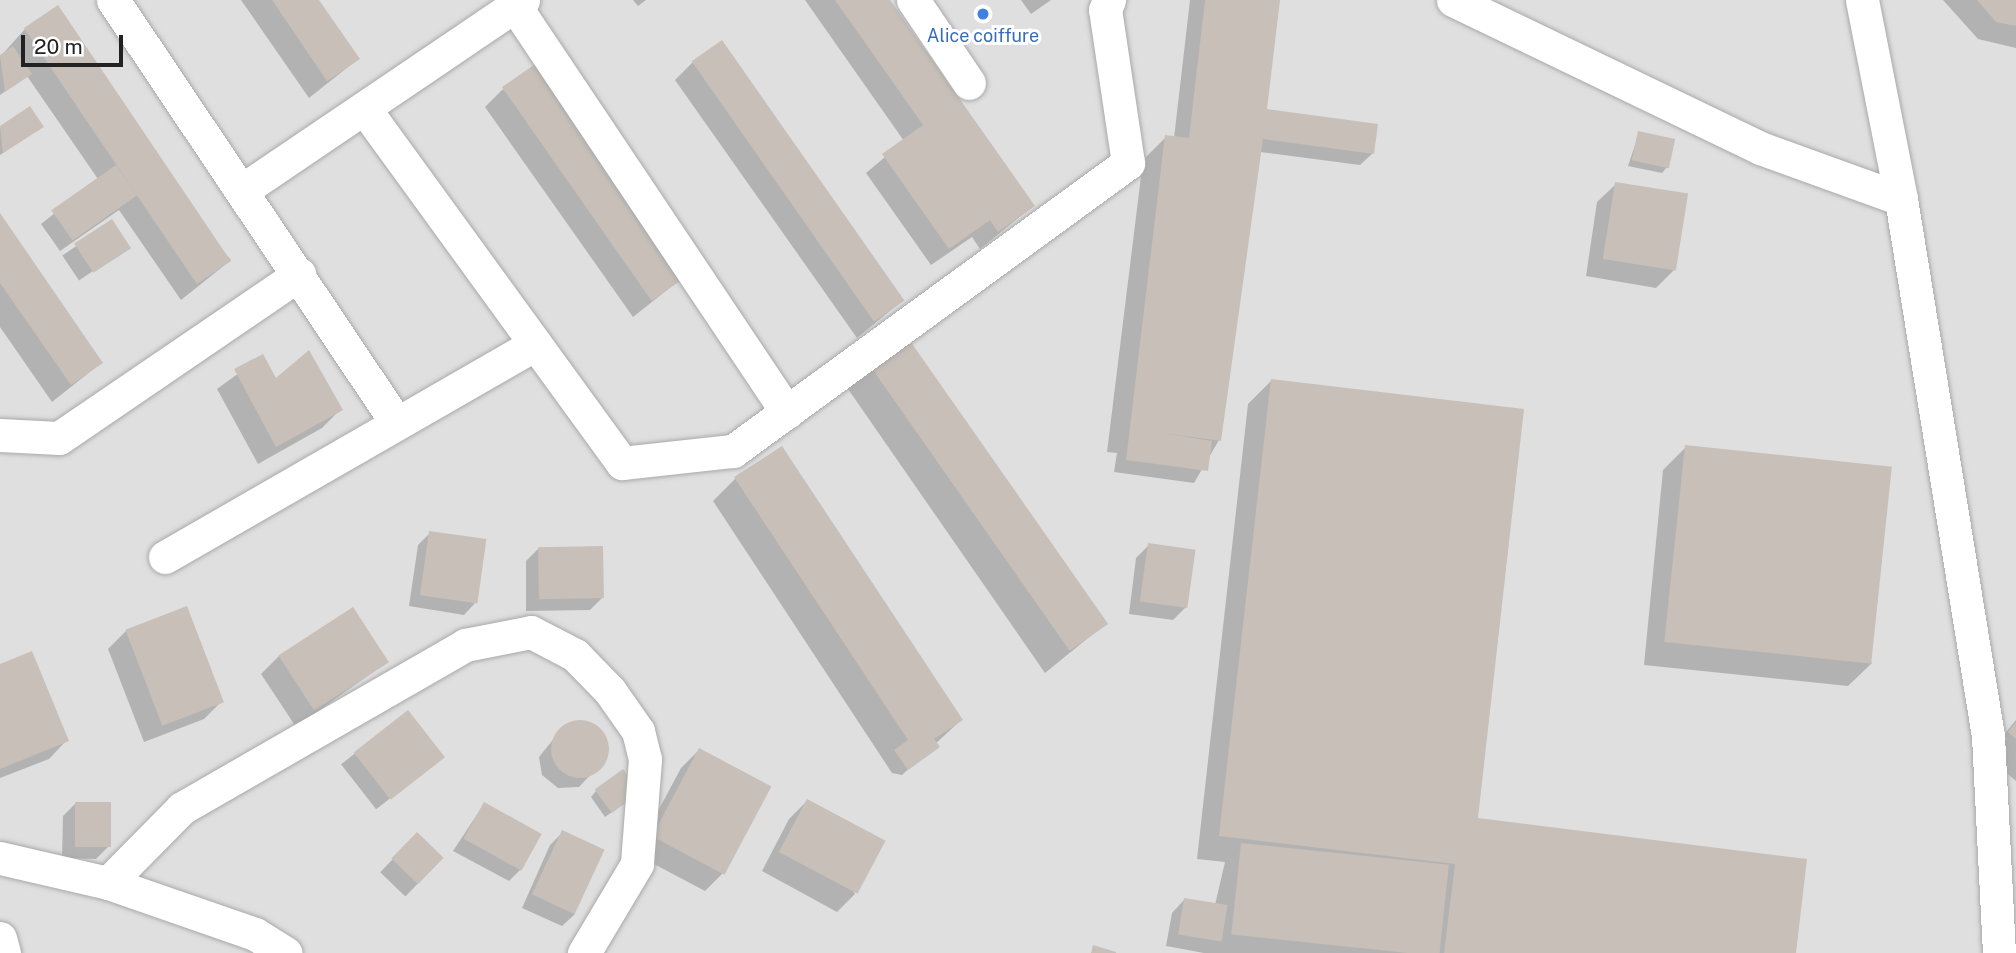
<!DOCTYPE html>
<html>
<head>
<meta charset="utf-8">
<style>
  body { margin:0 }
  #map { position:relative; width:2016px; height:953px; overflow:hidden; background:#f2efe9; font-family:"Public Sans",sans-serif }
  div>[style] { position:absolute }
  .residential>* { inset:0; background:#e0dfdf; transform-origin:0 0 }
  .shadow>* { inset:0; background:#0003; transform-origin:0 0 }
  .building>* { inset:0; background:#c7bfb8; transform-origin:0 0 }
  .round { border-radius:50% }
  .roads { filter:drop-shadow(0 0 2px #a9a9a9) drop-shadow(0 0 2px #a9a9a9) }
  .minor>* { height:33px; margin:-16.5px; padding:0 16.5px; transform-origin:16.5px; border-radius:16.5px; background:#fff }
  .dots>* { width:19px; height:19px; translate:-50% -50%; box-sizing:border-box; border:4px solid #fff; border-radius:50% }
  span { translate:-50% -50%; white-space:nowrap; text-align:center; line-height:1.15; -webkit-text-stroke:6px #fff; paint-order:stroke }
  .shop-label { font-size:18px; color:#366cbe }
  .scale { position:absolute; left:21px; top:35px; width:102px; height:32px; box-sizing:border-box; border:4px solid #222; border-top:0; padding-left:9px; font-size:21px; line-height:24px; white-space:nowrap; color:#222; -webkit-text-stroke:5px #fff; paint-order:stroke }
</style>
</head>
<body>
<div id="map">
  <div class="residential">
    <div style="left:0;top:0;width:2016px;height:953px"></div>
  </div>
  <div class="shadow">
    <div style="clip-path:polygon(241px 0,317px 0,358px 59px,309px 98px)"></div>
    <div style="clip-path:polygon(633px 0,646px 0,638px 6px)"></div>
    <div style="clip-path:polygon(805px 0,888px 0,1033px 206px,980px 249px,972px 237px,931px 265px,866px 173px,904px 141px)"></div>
    <div style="clip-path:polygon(1021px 0,1051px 0,1031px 14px)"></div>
    <div style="clip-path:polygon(1190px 0,1278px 0,1265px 111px,1373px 153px,1360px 165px,1260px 152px,1219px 440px,1194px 483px,1114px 472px,1117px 453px,1107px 452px,1143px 160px,1166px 137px,1174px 138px)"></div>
    <div style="clip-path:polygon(1943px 0,2016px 0,2016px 48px,1978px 39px)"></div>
    <div style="clip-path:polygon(25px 29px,231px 260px,181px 300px,119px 210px,60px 251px,41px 224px,98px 179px,27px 76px,0 95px,0 57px)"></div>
    <div style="clip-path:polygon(693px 62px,903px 300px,857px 338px,675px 80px)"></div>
    <div style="clip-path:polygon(503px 89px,686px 275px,633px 317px,485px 107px)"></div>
    <div style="clip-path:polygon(30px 109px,41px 127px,0 155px,0 128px)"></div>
    <div style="clip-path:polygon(1639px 133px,1667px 167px,1662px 173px,1628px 166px)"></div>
    <div style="clip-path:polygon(1616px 184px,1674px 270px,1656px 288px,1586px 276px,1597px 202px)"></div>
    <div style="clip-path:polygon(0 216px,101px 363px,52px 402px,0 327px)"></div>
    <div style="left:112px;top:222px;width:30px;height:60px;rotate:56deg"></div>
    <div style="clip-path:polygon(309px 352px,340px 410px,322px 428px,258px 464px,217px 389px,262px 356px,275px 379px)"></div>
    <div style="clip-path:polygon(871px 366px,1104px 625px,1045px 673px,848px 389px)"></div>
    <div style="clip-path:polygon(1271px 381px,1476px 820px,1794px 953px,1204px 953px,1166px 946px,1172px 913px,1184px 900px,1215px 905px,1225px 862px,1197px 859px,1248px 404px)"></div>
    <div style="clip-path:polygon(1686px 447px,1872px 663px,1848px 686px,1644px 665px,1663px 470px)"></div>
    <div style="clip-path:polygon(736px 478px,961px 720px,902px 775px,892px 773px,713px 501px)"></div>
    <div style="clip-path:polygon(430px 533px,476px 602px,464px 615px,409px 606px,418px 545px)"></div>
    <div style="clip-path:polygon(1149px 545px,1186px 607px,1173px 620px,1129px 614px,1136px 558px)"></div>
    <div style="clip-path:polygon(538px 549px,602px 598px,590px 610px,526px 611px,526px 561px)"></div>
    <div style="clip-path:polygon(186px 608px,222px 701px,204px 719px,144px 742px,108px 649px,126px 631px)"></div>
    <div style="clip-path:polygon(279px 656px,387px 662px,296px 727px,261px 674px)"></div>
    <div style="clip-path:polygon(0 666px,67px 740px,49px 759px,0 778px)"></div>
    <div style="left:408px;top:712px;width:57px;height:85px;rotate:52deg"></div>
    <div style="clip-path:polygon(2016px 720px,2016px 781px,1986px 756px)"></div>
    <div style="clip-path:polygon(587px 722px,604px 735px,607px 757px,579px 787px,558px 788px,542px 775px,539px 757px,564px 726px)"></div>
    <div style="clip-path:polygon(699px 750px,723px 873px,705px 891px,635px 854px,681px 768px)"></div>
    <div style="clip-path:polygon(596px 791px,632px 798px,605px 817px,591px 797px)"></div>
    <div style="clip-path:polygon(807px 801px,855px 894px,837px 912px,762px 871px,789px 819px)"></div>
    <div style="clip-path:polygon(75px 804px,108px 847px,96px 859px,62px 858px,63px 816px)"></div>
    <div style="clip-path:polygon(484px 804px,521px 869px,509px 881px,453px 851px)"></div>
    <div style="clip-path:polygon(563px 832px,575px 914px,562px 926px,522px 908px,550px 845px)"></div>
    <div style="left:417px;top:834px;width:35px;height:53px;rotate:44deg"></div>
  </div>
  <div class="building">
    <div style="clip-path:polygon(272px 0,319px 0,360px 59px,327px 81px)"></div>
    <div style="clip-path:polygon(835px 0,890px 0,1035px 206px,998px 232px,990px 220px,949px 249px,882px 154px,923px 125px)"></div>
    <div style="clip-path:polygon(1205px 0,1280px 0,1267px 109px,1378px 124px,1374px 154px,1263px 139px,1221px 441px,1162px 433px,1212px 441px,1208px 471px,1126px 460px,1165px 135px,1189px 138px)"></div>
    <div style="clip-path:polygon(1977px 0,2016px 0,2016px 26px,1996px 22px)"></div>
    <div style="left:58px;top:5px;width:309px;height:41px;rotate:56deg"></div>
    <div style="left:722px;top:40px;width:318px;height:37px;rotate:55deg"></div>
    <div style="clip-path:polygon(13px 46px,32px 74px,5px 92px,0 55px)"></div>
    <div style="left:538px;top:62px;width:261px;height:44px;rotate:55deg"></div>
    <div style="clip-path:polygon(30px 106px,44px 127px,3px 153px,0 126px)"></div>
    <div style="left:1638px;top:131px;width:38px;height:30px;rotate:12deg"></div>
    <div style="left:116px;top:165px;width:37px;height:79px;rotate:55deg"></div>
    <div style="left:1615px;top:182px;width:74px;height:78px;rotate:9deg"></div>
    <div style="clip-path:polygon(0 213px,103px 363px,71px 385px,0 283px)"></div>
    <div style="left:112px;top:219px;width:35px;height:45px;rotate:57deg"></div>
    <div style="left:908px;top:338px;width:349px;height:47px;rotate:55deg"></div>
    <div style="clip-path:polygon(309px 350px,343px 410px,276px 447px,234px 369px,263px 354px,276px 378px)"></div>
    <div style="clip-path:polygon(1271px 379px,1524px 409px,1478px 818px,1807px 859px,1796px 953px,1444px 953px,1455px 864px,1219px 836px)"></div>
    <div style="left:1685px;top:445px;width:208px;height:198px;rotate:6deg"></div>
    <div style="clip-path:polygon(782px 446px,963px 720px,934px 739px,940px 747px,908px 770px,894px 750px,908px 740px,734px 477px)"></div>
    <div style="left:429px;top:531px;width:58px;height:65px;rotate:8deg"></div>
    <div style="left:1148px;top:543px;width:48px;height:59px;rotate:8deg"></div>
    <div style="left:603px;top:546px;width:52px;height:65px;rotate:89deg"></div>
    <div style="left:187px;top:606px;width:103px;height:66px;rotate:69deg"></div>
    <div style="left:353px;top:607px;width:66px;height:89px;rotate:57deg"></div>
    <div style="clip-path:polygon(32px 651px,69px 741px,0 769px,0 664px)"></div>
    <div style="left:408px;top:710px;width:60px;height:69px;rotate:52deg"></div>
    <div class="round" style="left:551px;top:720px;width:58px;height:58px"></div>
    <div style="clip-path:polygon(2016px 722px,2016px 739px,2008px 732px)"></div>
    <div style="left:699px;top:748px;width:82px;height:100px;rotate:28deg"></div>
    <div style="left:623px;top:769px;width:29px;height:35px;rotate:54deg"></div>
    <div style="left:807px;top:799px;width:89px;height:60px;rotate:28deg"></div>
    <div style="left:75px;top:802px;width:36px;height:45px"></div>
    <div style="left:484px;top:802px;width:66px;height:42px;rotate:29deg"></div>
    <div style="left:562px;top:830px;width:47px;height:71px;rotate:25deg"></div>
    <div style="left:417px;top:832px;width:37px;height:37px;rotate:44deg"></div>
    <div style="left:1241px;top:843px;width:209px;height:92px;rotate:6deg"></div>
    <div style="left:1184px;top:898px;width:44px;height:37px;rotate:9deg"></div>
    <div style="clip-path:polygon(1093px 945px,1116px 952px,1116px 953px,1091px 953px)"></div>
  </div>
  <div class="roads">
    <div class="minor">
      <div style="left:113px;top:0;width:508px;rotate:56.15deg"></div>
      <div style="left:913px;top:0;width:100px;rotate:56deg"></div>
      <div style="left:1453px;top:0;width:341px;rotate:25.7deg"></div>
      <div style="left:1760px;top:148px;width:150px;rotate:19.9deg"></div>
      <div style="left:1862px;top:0;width:203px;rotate:78.9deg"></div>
      <div style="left:1901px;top:199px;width:544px;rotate:80.8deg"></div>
      <div style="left:1988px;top:736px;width:217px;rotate:87.1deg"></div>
      <div style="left:515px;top:6px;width:489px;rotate:56.2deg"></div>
      <div style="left:364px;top:108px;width:439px;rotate:54deg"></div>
      <div style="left:622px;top:463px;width:112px;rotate:-6.2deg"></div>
      <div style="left:733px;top:451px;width:489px;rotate:-36.1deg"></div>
      <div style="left:1128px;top:163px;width:155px;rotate:-98.5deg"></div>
      <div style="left:1105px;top:10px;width:11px;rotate:-68deg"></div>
      <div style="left:244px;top:189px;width:337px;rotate:-34.1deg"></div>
      <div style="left:0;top:435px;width:59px;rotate:2.9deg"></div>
      <div style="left:59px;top:438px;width:291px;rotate:-34.3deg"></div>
      <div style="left:165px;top:557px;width:427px;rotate:-29.9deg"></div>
      <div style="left:0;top:858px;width:111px;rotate:13deg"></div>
      <div style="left:108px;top:883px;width:156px;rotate:19.1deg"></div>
      <div style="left:255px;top:934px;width:36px;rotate:32deg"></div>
      <div style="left:108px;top:883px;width:105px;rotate:-45.4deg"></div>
      <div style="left:182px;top:808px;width:327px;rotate:-29.9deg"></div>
      <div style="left:465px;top:645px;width:67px;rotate:-11.1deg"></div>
      <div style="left:531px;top:632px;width:50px;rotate:27.6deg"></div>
      <div style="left:575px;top:655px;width:50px;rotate:45.8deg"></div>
      <div style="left:610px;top:691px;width:49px;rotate:55deg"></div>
      <div style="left:638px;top:731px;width:29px;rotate:76deg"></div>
      <div style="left:645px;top:759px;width:105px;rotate:94.4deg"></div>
      <div style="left:637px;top:864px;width:104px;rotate:120.8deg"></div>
      <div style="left:0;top:938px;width:16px;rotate:75deg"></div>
    </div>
  </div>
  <div class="dots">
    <div style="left:983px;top:14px;background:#3f7fe0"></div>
  </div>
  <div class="shop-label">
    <span style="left:983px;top:36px">Alice coiffure</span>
  </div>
  <div class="scale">20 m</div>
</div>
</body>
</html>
